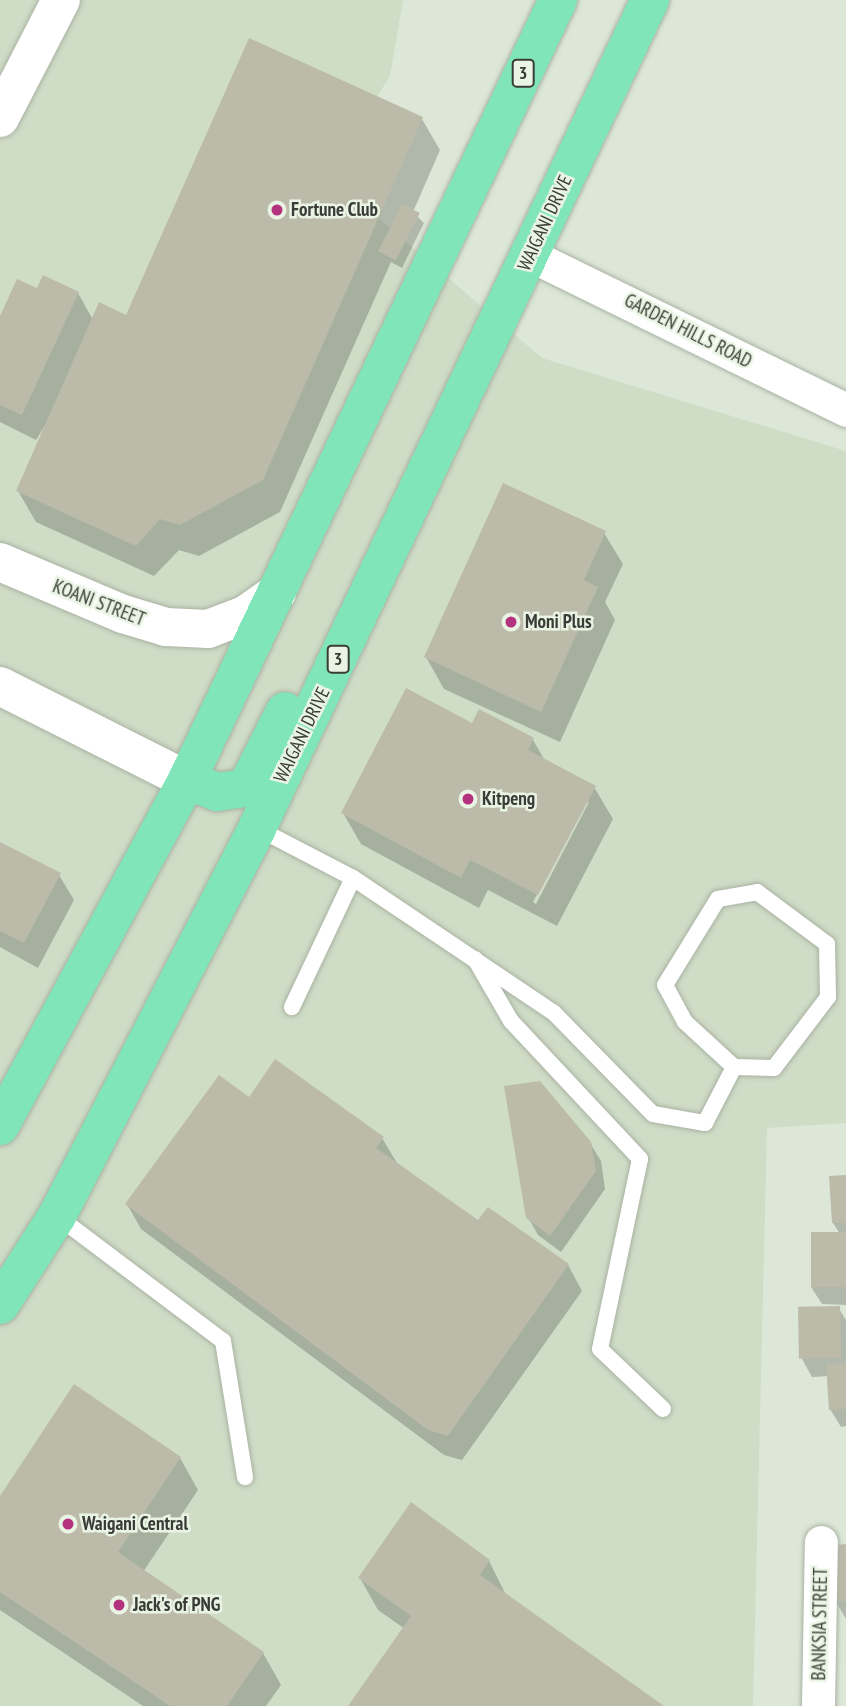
<!DOCTYPE html>
<html>
<head>
<meta charset="utf-8">
<style>
  body { margin:0 }
  #map { position:relative; width:846px; height:1706px; overflow:hidden; background:#dde7d7; font-family:"PT Sans Narrow",sans-serif }
  div>[style] { position:absolute }
  .built>* { inset:0; background:#cfdcc6 }
  .shadow>* { inset:0; background:#0003 }
  .building>* { inset:0; background:#bcbbaa; transform-origin:0 0 }
  .roads { filter:drop-shadow(0 0 2px #a9b2a3) drop-shadow(0 0 2px #a9b2a3) }
  .service>* { height:16px; margin:-8px; padding:0 8px; transform-origin:8px; border-radius:8px; background:#fff }
  .minor>* { height:33px; margin:-16.5px; padding:0 16.5px; transform-origin:16.5px; border-radius:16.5px; background:#fff }
  .tertiary>* { height:38px; margin:-19px; padding:0 19px; transform-origin:19px; border-radius:19px; background:#fff }
  .trunk>* { height:38px; margin:-19px; padding:0 19px; transform-origin:19px; border-radius:19px; background:#80e6ba }
  .dots>* { width:19px; height:19px; translate:-50% -50%; box-sizing:border-box; border:4px solid #eaf4e4; border-radius:50% }
  span { translate:-50% -50%; white-space:nowrap; text-align:center; line-height:1.15; -webkit-text-stroke:5px #eaf4e4; paint-order:stroke }
  .shield-label span { padding:2px 5px; background:#eaf4e4; border:2px solid; border-radius:5px; -webkit-text-stroke-width:0 }
  .shield-label { font-size:18px; color:#3a3d37; font-weight:700 }
  .poi-label { font-size:19px; color:#3a3d37; font-weight:700 }
  .left { translate:0 -50%; text-align:left }
  .street-label { font-size:19px; color:#3a3d37 }
</style>
</head>
<body>
<div id="map">
  <div class="built">
    <div style="clip-path:polygon(0 0,403px 0,390px 76px,328px 175px,542px 358px,846px 451px,846px 1123px,767px 1128px,753px 1706px,0 1706px)"></div>
  </div>
  <div class="shadow">
    <div style="clip-path:polygon(422px 119px,440px 150px,413px 212px,424px 223px,402px 268px,391px 262px,280px 512px,199px 556px,179px 550px,154px 576px,36px 522px,18px 491px,51px 416px,36px 440px,0 422px,0 320px,38px 290px,78px 293px,93px 320px,127px 317px)"></div>
    <div style="clip-path:polygon(604px 533px,623px 564px,605px 602px,615px 620px,560px 742px,444px 689px,426px 657px)"></div>
    <div style="clip-path:polygon(evenodd,473px 725px,533px 740px,545px 761px,594px 787px,613px 819px,557px 926px,488px 890px,479px 908px,361px 844px,343px 813px,473px 725px,585px 802px,589px 802px,536px 904px,533px 902px,585px 802px)"></div>
    <div style="clip-path:polygon(0 844px,59px 875px,74px 900px,38px 968px,0 947px)"></div>
    <div style="clip-path:polygon(249px 1099px,382px 1138px,397px 1163px,478px 1223px,568px 1265px,582px 1291px,462px 1460px,444px 1455px,141px 1229px,127px 1204px)"></div>
    <div style="clip-path:polygon(590px 1143px,601px 1161px,605px 1189px,561px 1252px,538px 1235px,528px 1217px)"></div>
    <div style="clip-path:polygon(846px 1177px,846px 1305px,822px 1304px,811px 1287px,840px 1234px,833px 1223px)"></div>
    <div style="clip-path:polygon(838px 1307px,846px 1320px,846px 1426px,841px 1427px,830px 1409px,829px 1376px,812px 1377px,802px 1359px)"></div>
    <div style="clip-path:polygon(180px 1458px,198px 1490px,143px 1572px,263px 1653px,281px 1685px,266px 1706px,143px 1706px,0 1610px,0 1500px)"></div>
    <div style="clip-path:polygon(846px 1546px,846px 1619px,836px 1602px)"></div>
    <div style="clip-path:polygon(489px 1561px,506px 1595px,661px 1706px,350px 1706px,405px 1629px,378px 1610px,360px 1578px)"></div>
  </div>
  <div class="building">
    <div style="clip-path:polygon(249px 38px,423px 117px,263px 480px,180px 525px,160px 519px,136px 546px,16px 491px,99px 302px,126px 315px)"></div>
    <div style="left:402px;top:204px;width:20px;height:53px;rotate:27deg"></div>
    <div style="clip-path:polygon(43px 275px,79px 292px,22px 415px,0 405px,0 316px,17px 279px,37px 288px)"></div>
    <div style="clip-path:polygon(503px 483px,606px 531px,584px 580px,598px 587px,541px 712px,424px 657px)"></div>
    <div style="clip-path:polygon(406px 688px,472px 723px,479px 709px,534px 738px,528px 750px,596px 786px,538px 895px,470px 860px,461px 878px,341px 813px)"></div>
    <div style="clip-path:polygon(0 842px,61px 873px,24px 943px,0 931px)"></div>
    <div style="clip-path:polygon(275px 1059px,384px 1137px,376px 1148px,478px 1220px,488px 1207px,569px 1264px,448px 1436px,428px 1430px,125px 1204px,219px 1075px,249px 1097px)"></div>
    <div style="clip-path:polygon(540px 1081px,591px 1142px,596px 1171px,550px 1236px,526px 1218px,504px 1086px)"></div>
    <div style="clip-path:polygon(846px 1175px,846px 1223px,832px 1223px,829px 1176px)"></div>
    <div style="left:811px;top:1232px;width:35px;height:55px"></div>
    <div style="left:840px;top:1306px;width:52px;height:42px;rotate:89deg"></div>
    <div style="clip-path:polygon(846px 1363px,846px 1409px,829px 1410px,826px 1364px)"></div>
    <div style="clip-path:polygon(74px 1384px,181px 1457px,118px 1552px,264px 1652px,227px 1706px,170px 1706px,0 1592px,0 1496px)"></div>
    <div style="clip-path:polygon(411px 1502px,490px 1560px,480px 1575px,664px 1706px,348px 1706px,411px 1616px,358px 1578px)"></div>
    <div style="clip-path:polygon(846px 1544px,846px 1601px,835px 1603px,828px 1546px)"></div>
  </div>
  <div class="roads">
    <div class="service">
      <div style="left:257px;top:828px;width:108px;rotate:27.5deg"></div>
      <div style="left:353px;top:878px;width:143px;rotate:115.3deg"></div>
      <div style="left:353px;top:878px;width:242px;rotate:33.9deg"></div>
      <div style="left:554px;top:1013px;width:141px;rotate:45.6deg"></div>
      <div style="left:653px;top:1114px;width:53px;rotate:9.8deg"></div>
      <div style="left:705px;top:1123px;width:63px;rotate:-62.6deg"></div>
      <div style="left:734px;top:1067px;width:67px;rotate:-137.4deg"></div>
      <div style="left:685px;top:1022px;width:42px;rotate:-118.4deg"></div>
      <div style="left:665px;top:985px;width:101px;rotate:-58.4deg"></div>
      <div style="left:718px;top:899px;width:40px;rotate:-10deg"></div>
      <div style="left:757px;top:892px;width:87px;rotate:36.6deg"></div>
      <div style="left:827px;top:944px;width:53px;rotate:88.9deg"></div>
      <div style="left:828px;top:997px;width:89px;rotate:127.3deg"></div>
      <div style="left:774px;top:1068px;width:40px;rotate:-178.6deg"></div>
      <div style="left:475px;top:959px;width:72px;rotate:59.9deg"></div>
      <div style="left:511px;top:1021px;width:189px;rotate:46.9deg"></div>
      <div style="left:640px;top:1159px;width:194px;rotate:101.9deg"></div>
      <div style="left:600px;top:1349px;width:87px;rotate:43.6deg"></div>
      <div style="left:57px;top:1216px;width:208px;rotate:37deg"></div>
      <div style="left:223px;top:1341px;width:138px;rotate:80.8deg"></div>
    </div>
    <div class="minor">
      <div style="left:530px;top:255px;width:352px;rotate:26.1deg"></div>
      <div style="left:818px;top:1706px;width:164px;rotate:-89deg"></div>
    </div>
    <div class="tertiary">
      <div style="left:0;top:118px;width:133px;rotate:-62.7deg"></div>
      <div style="left:0;top:562px;width:134px;rotate:22.9deg"></div>
      <div style="left:123px;top:614px;width:45px;rotate:16.8deg"></div>
      <div style="left:166px;top:627px;width:42px;rotate:2.7deg"></div>
      <div style="left:208px;top:629px;width:40px;rotate:-21deg"></div>
      <div style="left:245px;top:615px;width:39px;rotate:-35deg"></div>
      <div style="left:0;top:686px;width:209px;rotate:26.7deg"></div>
    </div>
    <div class="trunk">
      <div style="left:187px;top:780px;width:32px;rotate:22deg"></div>
      <div style="left:217px;top:792px;width:29px;rotate:-8deg"></div>
      <div style="left:246px;top:788px;width:86px;rotate:-63.1deg"></div>
      <div style="left:0;top:1126px;width:393px;rotate:-61.6deg"></div>
      <div style="left:187px;top:780px;width:864px;rotate:-64.56deg"></div>
      <div style="left:0;top:1305px;width:106px;rotate:-57.4deg"></div>
      <div style="left:57px;top:1216px;width:437px;rotate:-62.7deg"></div>
      <div style="left:257px;top:828px;width:917px;rotate:-64.61deg"></div>
    </div>
  </div>
  <div class="dots">
    <div style="left:277px;top:210px;background:#b4337e"></div>
    <div style="left:511px;top:622px;background:#b4337e"></div>
    <div style="left:468px;top:799px;background:#b4337e"></div>
    <div style="left:68px;top:1524px;background:#b4337e"></div>
    <div style="left:119px;top:1605px;background:#b4337e"></div>
  </div>
  <div class="shield-label">
    <span style="left:523px;top:73px">3</span>
    <span style="left:338px;top:659px">3</span>
  </div>
  <div class="poi-label">
    <span class="left" style="left:291px;top:210px">Fortune Club</span>
    <span class="left" style="left:525px;top:622px">Moni Plus</span>
    <span class="left" style="left:482px;top:799px">Kitpeng</span>
    <span class="left" style="left:82px;top:1524px">Waigani Central</span>
    <span class="left" style="left:133px;top:1605px">Jack's of PNG</span>
  </div>
  <div class="street-label">
    <span style="left:545px;top:223px;rotate:-65deg">WAIGANI DRIVE</span>
    <span style="left:688px;top:331px;rotate:27deg">GARDEN HILLS ROAD</span>
    <span style="left:99px;top:603px;rotate:21deg">KOANI STREET</span>
    <span style="left:302px;top:735px;rotate:-64deg">WAIGANI DRIVE</span>
    <span style="left:820px;top:1624px;rotate:-89deg">BANKSIA STREET</span>
  </div>
</div>
</body>
</html>
